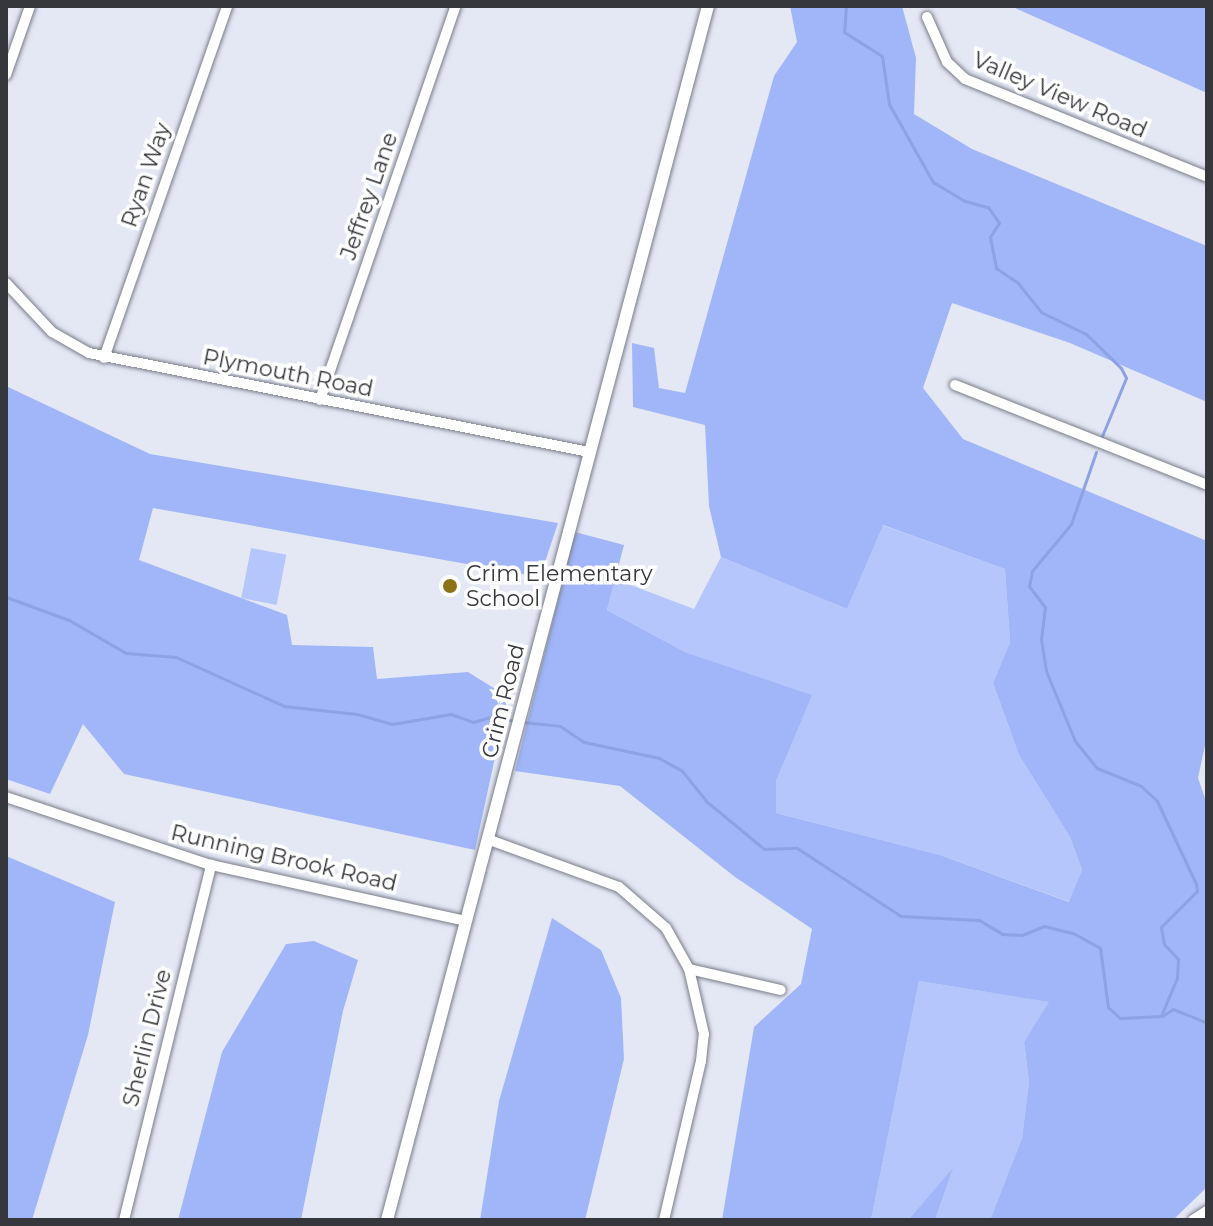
<!DOCTYPE html>
<html>
<head>
<meta charset="utf-8">
<style>
  body { margin:0 }
  #map { position:relative; width:1213px; height:1226px; overflow:hidden; background:#e4e8f5; font-family:Montserrat,sans-serif }
  div>[style] { position:absolute }
  .green>* { inset:0; background:#b4c6fc; transform-origin:0 0 }
  .forest>* { inset:0; background:#a0b6f8 }
  .stream>* { height:3px; margin:-1.5px; padding:0 1.5px; transform-origin:1.5px; border-radius:1.5px; background:#8da2e3 }
  .roads { filter:drop-shadow(0 0 2px #797d88) drop-shadow(0 0 2px #797d88) }
  .minor>* { height:10px; margin:-5px; padding:0 5px; transform-origin:5px; border-radius:5px; background:#fff }
  .tertiary>* { height:12px; margin:-6px; padding:0 6px; transform-origin:6px; border-radius:6px; background:#fff }
  .dots>* { width:22px; height:22px; translate:-50% -50%; box-sizing:border-box; border:4px solid #fff; border-radius:50% }
  span { translate:-50% -50%; white-space:nowrap; text-align:center; line-height:1.15; -webkit-text-stroke:7px #fff; paint-order:stroke }
  .street-label { font-size:22px; color:#36373c }
  .poi-label { font-size:22px; color:#36373c }
  .left { translate:0 -50%; text-align:left }
  .frame { position:absolute; inset:0; border:8px solid #36373c; pointer-events:none }
</style>
</head>
<body>
<div id="map">
  <div class="green">
    <div style="clip-path:polygon(882px 525px,1005px 569px,1010px 642px,993px 683px,1019px 755px,1070px 837px,1082px 870px,1070px 902px,940px 855px,776px 813px,776px 781px,811px 695px,685px 652px,607px 610px,615px 579px,694px 609px,721px 557px,847px 609px)"></div>
    <div style="left:251px;top:548px;width:36px;height:51px;rotate:11deg"></div>
    <div style="clip-path:polygon(919px 981px,1050px 1002px,1024px 1042px,1029px 1082px,1022px 1138px,990px 1220px,935px 1220px,952px 1170px,908px 1220px,871px 1220px)"></div>
  </div>
  <div class="forest">
    <div style="clip-path:polygon(790px 6px,902px 6px,916px 58px,914px 114px,972px 149px,1207px 246px,1207px 402px,1070px 343px,952px 303px,923px 388px,963px 439px,1207px 541px,1207px 736px,1198px 778px,1207px 804px,1207px 1187px,1173px 1220px,990px 1220px,1022px 1138px,1029px 1082px,1024px 1042px,1049px 1002px,919px 981px,871px 1220px,722px 1220px,754px 1027px,801px 984px,812px 929px,735px 877px,620px 786px,515px 771px,575px 532px,624px 545px,607px 610px,685px 652px,812px 695px,776px 781px,776px 813px,940px 855px,1069px 902px,1082px 870px,1070px 837px,1019px 755px,993px 683px,1010px 642px,1005px 569px,883px 525px,847px 609px,721px 557px,709px 506px,705px 425px,633px 407px,632px 343px,654px 348px,659px 388px,685px 393px,774px 76px,797px 42px)"></div>
    <div style="clip-path:polygon(1013px 6px,1207px 6px,1207px 93px,1015px 8px)"></div>
    <div style="clip-path:polygon(6px 386px,150px 454px,558px 523px,540px 577px,153px 508px,139px 560px,287px 615px,292px 645px,373px 647px,377px 679px,468px 672px,508px 697px,475px 850px,124px 774px,83px 724px,50px 794px,6px 779px)"></div>
    <div style="clip-path:polygon(6px 856px,115px 902px,88px 1035px,32px 1220px,6px 1220px)"></div>
    <div style="clip-path:polygon(552px 918px,601px 950px,621px 998px,624px 1059px,585px 1220px,480px 1220px,499px 1101px)"></div>
    <div style="clip-path:polygon(314px 941px,358px 960px,343px 1011px,301px 1220px,178px 1220px,222px 1052px,286px 944px)"></div>
    <div style="clip-path:polygon(953px 1168px,935px 1220px,908px 1220px)"></div>
  </div>
  <div class="stream">
    <div style="left:846px;top:6px;width:26px;rotate:94deg"></div>
    <div style="left:844px;top:32px;width:45px;rotate:32.3deg"></div>
    <div style="left:882px;top:56px;width:49px;rotate:81.7deg"></div>
    <div style="left:889px;top:104px;width:90px;rotate:60.6deg"></div>
    <div style="left:933px;top:182px;width:37px;rotate:31deg"></div>
    <div style="left:965px;top:201px;width:24px;rotate:15deg"></div>
    <div style="left:988px;top:207px;width:19px;rotate:55deg"></div>
    <div style="left:999px;top:223px;width:17px;rotate:123deg"></div>
    <div style="left:990px;top:237px;width:32px;rotate:79deg"></div>
    <div style="left:996px;top:268px;width:25px;rotate:34deg"></div>
    <div style="left:1017px;top:282px;width:38px;rotate:51deg"></div>
    <div style="left:1041px;top:312px;width:50px;rotate:26.1deg"></div>
    <div style="left:1086px;top:334px;width:49px;rotate:44.2deg"></div>
    <div style="left:1121px;top:368px;width:11px;rotate:63deg"></div>
    <div style="left:1126px;top:378px;width:63px;rotate:112.5deg"></div>
    <div style="left:1096px;top:452px;width:76px;rotate:109.1deg"></div>
    <div style="left:1071px;top:524px;width:61px;rotate:129.7deg"></div>
    <div style="left:1032px;top:571px;width:15px;rotate:101deg"></div>
    <div style="left:1029px;top:586px;width:26px;rotate:53deg"></div>
    <div style="left:1045px;top:607px;width:32px;rotate:97deg"></div>
    <div style="left:1041px;top:639px;width:32px;rotate:81deg"></div>
    <div style="left:1046px;top:671px;width:76px;rotate:67.5deg"></div>
    <div style="left:1075px;top:741px;width:35px;rotate:51deg"></div>
    <div style="left:1097px;top:768px;width:48px;rotate:22.2deg"></div>
    <div style="left:1141px;top:786px;width:22px;rotate:43deg"></div>
    <div style="left:1157px;top:801px;width:92px;rotate:64.8deg"></div>
    <div style="left:1196px;top:884px;width:7px;rotate:82deg"></div>
    <div style="left:1197px;top:891px;width:51px;rotate:135deg"></div>
    <div style="left:1161px;top:927px;width:17px;rotate:80deg"></div>
    <div style="left:1164px;top:944px;width:21px;rotate:47deg"></div>
    <div style="left:1178px;top:959px;width:19px;rotate:93deg"></div>
    <div style="left:1177px;top:978px;width:39px;rotate:113deg"></div>
    <div style="left:6px;top:597px;width:67px;rotate:20.1deg"></div>
    <div style="left:69px;top:620px;width:66px;rotate:30.1deg"></div>
    <div style="left:126px;top:653px;width:50px;rotate:4.6deg"></div>
    <div style="left:176px;top:657px;width:119px;rotate:24.4deg"></div>
    <div style="left:284px;top:706px;width:73px;rotate:6.3deg"></div>
    <div style="left:357px;top:714px;width:36px;rotate:16deg"></div>
    <div style="left:392px;top:724px;width:60px;rotate:-9.6deg"></div>
    <div style="left:451px;top:714px;width:23px;rotate:20deg"></div>
    <div style="left:473px;top:722px;width:19px;rotate:-16deg"></div>
    <div style="left:491px;top:717px;width:25px;rotate:9deg"></div>
    <div style="left:523px;top:722px;width:37px;rotate:6deg"></div>
    <div style="left:560px;top:726px;width:29px;rotate:34deg"></div>
    <div style="left:584px;top:742px;width:77px;rotate:12deg"></div>
    <div style="left:659px;top:758px;width:26px;rotate:29deg"></div>
    <div style="left:682px;top:771px;width:38px;rotate:51deg"></div>
    <div style="left:706px;top:801px;width:75px;rotate:39.6deg"></div>
    <div style="left:764px;top:849px;width:33px;rotate:-2deg"></div>
    <div style="left:797px;top:848px;width:124px;rotate:33.2deg"></div>
    <div style="left:901px;top:916px;width:78px;rotate:2.9deg"></div>
    <div style="left:979px;top:920px;width:27px;rotate:31deg"></div>
    <div style="left:1002px;top:934px;width:20px;rotate:3deg"></div>
    <div style="left:1022px;top:935px;width:24px;rotate:-22deg"></div>
    <div style="left:1044px;top:926px;width:30px;rotate:14deg"></div>
    <div style="left:1073px;top:933px;width:31px;rotate:29deg"></div>
    <div style="left:1100px;top:948px;width:60px;rotate:82.3deg"></div>
    <div style="left:1108px;top:1007px;width:16px;rotate:43deg"></div>
    <div style="left:1120px;top:1018px;width:42px;rotate:-2.7deg"></div>
    <div style="left:1162px;top:1016px;width:13px;rotate:-32deg"></div>
    <div style="left:1173px;top:1009px;width:37px;rotate:22deg"></div>
  </div>
  <div class="roads">
    <div class="minor">
      <div style="left:927px;top:17px;width:49px;rotate:66deg"></div>
      <div style="left:947px;top:62px;width:25px;rotate:43deg"></div>
      <div style="left:965px;top:79px;width:261px;rotate:22deg"></div>
      <div style="left:6px;top:75px;width:73px;rotate:-70.8deg"></div>
      <div style="left:6px;top:283px;width:67px;rotate:46.8deg"></div>
      <div style="left:52px;top:332px;width:43px;rotate:29.6deg"></div>
      <div style="left:89px;top:353px;width:510px;rotate:11.2deg"></div>
      <div style="left:104px;top:358px;width:373px;rotate:-70.7deg"></div>
      <div style="left:955px;top:385px;width:271px;rotate:21.6deg"></div>
      <div style="left:320px;top:400px;width:417px;rotate:-71deg"></div>
      <div style="left:6px;top:797px;width:216px;rotate:18.4deg"></div>
      <div style="left:211px;top:865px;width:260px;rotate:12.4deg"></div>
      <div style="left:487px;top:839px;width:140px;rotate:20deg"></div>
      <div style="left:619px;top:887px;width:62px;rotate:41.1deg"></div>
      <div style="left:666px;top:928px;width:47px;rotate:60.7deg"></div>
      <div style="left:689px;top:969px;width:94px;rotate:12.9deg"></div>
      <div style="left:124px;top:1220px;width:366px;rotate:-76.2deg"></div>
      <div style="left:664px;top:1220px;width:163px;rotate:-76.9deg"></div>
      <div style="left:701px;top:1061px;width:27px;rotate:-84deg"></div>
      <div style="left:704px;top:1034px;width:67px;rotate:-103deg"></div>
      <div style="left:1193px;top:1220px;width:17px;rotate:-33deg"></div>
    </div>
    <div class="tertiary">
      <div style="left:387px;top:1220px;width:1256px;rotate:-75.19deg"></div>
    </div>
  </div>
  <div class="dots">
    <div style="left:450px;top:586px;background:#8e7216"></div>
  </div>
  <div class="street-label">
    <span style="left:1060px;top:95px;rotate:23deg">Valley View Road</span>
    <span style="left:146px;top:175px;rotate:-71deg">Ryan Way</span>
    <span style="left:369px;top:196px;rotate:-71deg">Jeffrey Lane</span>
    <span style="left:288px;top:373px;rotate:11deg">Plymouth Road</span>
    <span style="left:503px;top:701px;rotate:-76deg">Crim Road</span>
    <span style="left:284px;top:858px;rotate:13deg">Running Brook Road</span>
    <span style="left:147px;top:1038px;rotate:-76deg">Sherlin Drive</span>
  </div>
  <div class="poi-label">
    <span class="left" style="left:466px;top:586px">Crim Elementary<br>School</span>
  </div>
  <div class="frame"></div>
</div>
</body>
</html>
